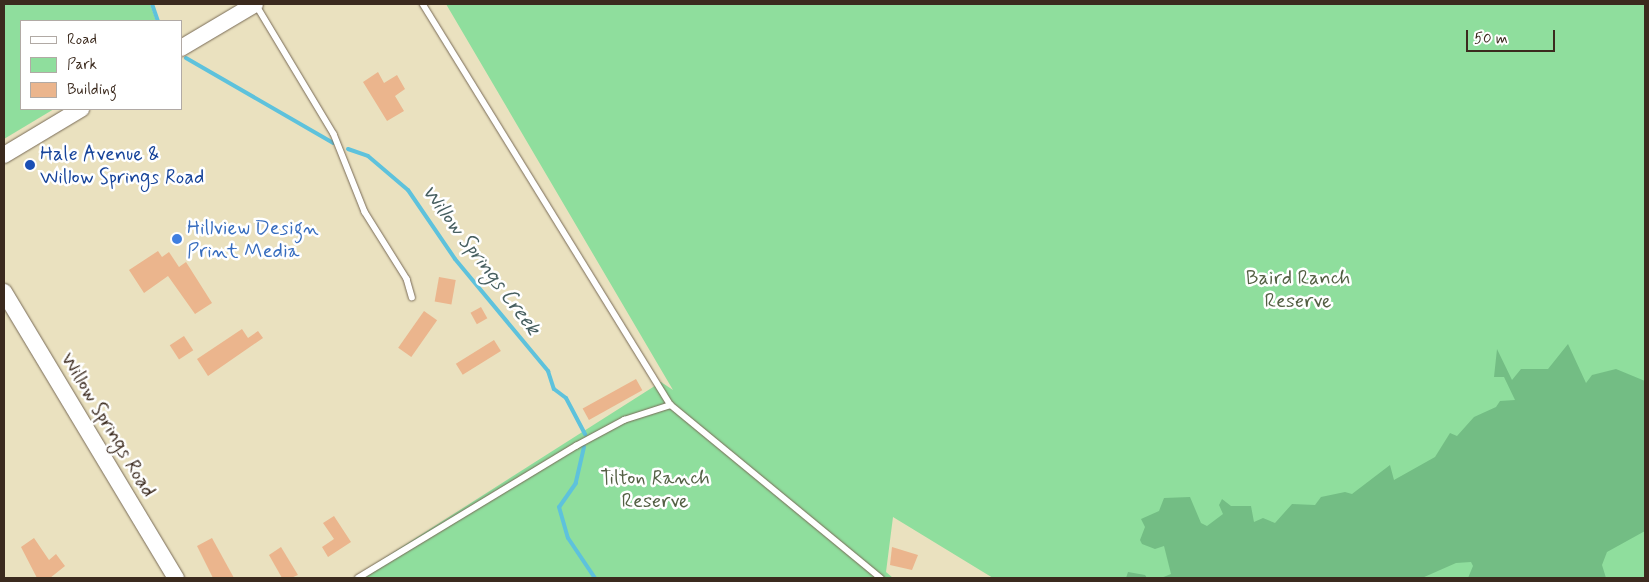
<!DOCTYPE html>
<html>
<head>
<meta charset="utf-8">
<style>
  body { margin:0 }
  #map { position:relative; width:1649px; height:582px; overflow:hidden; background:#eae1bf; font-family:Mynerve,sans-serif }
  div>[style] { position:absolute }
  .green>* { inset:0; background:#8fde9d }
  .forest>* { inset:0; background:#73bd84 }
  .stream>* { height:4px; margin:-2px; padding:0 2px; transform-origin:2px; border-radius:2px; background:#5ec2dc }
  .building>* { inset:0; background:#ebb58d; transform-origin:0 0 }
  .roads { filter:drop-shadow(0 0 1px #786a56) drop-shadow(0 0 1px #786a56) }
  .lane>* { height:5.5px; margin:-2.75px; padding:0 2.75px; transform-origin:2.75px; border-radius:2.75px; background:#fff }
  .secondary>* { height:16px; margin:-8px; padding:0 8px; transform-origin:8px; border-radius:8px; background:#fff }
  .dots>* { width:14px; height:14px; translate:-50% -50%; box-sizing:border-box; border:2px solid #fff; border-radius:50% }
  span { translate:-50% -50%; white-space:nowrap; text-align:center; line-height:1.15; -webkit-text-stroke:5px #fff; paint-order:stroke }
  .transit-label { font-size:20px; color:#164399 }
  .left { translate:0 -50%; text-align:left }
  .shop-label { font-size:20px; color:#366cbe }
  .park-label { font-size:20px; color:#546044 }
  .street-label { font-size:20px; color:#3b2a1e }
  .water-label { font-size:21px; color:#475f60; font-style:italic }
  .frame { position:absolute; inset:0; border:5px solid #3b2a1e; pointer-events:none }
  .legend { position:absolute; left:20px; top:20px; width:162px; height:90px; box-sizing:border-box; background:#fff; border:1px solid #b1aaa5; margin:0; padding:6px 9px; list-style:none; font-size:15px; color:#3b2a1e }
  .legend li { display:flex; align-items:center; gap:10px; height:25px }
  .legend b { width:25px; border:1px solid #b1aaa5 }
  .scale { position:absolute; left:1466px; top:30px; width:89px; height:22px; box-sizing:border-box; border:2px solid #3b2a1e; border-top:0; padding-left:6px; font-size:15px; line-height:18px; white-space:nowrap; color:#3b2a1e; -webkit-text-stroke:4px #fff; paint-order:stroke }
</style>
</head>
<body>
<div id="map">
  <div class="green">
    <div style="clip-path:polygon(4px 4px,150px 4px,156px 21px,21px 21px,21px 109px,54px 109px,4px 139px)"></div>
    <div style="clip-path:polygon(446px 4px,1645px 4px,1645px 578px,993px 578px,893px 517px,886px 572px,893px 578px,353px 578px,661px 382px,673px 390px)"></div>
  </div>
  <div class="forest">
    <div style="clip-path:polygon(1568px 344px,1586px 383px,1592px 375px,1616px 369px,1645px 381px,1645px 531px,1607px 552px,1602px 565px,1606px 578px,1468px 578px,1473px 566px,1471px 562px,1456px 563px,1422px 578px,1161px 578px,1171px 574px,1164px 546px,1155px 549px,1142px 544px,1140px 540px,1145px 527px,1141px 519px,1159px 511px,1164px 498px,1190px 497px,1201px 523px,1207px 526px,1223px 514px,1219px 505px,1222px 499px,1231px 506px,1251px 506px,1254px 522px,1263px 518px,1275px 523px,1292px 504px,1315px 505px,1321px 497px,1345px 492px,1352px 494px,1390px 465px,1394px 480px,1435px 457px,1450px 433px,1457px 436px,1474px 417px,1496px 407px,1500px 401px,1515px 400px,1504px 377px,1494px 377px,1497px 349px,1512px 380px,1521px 369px,1548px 369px)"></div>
    <div style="clip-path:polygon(1128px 572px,1145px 575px,1147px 578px,1126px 578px)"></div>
  </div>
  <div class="stream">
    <div style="left:152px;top:4px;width:18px;rotate:71deg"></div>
    <div style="left:186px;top:58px;width:170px;rotate:30deg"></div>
    <div style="left:348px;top:149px;width:21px;rotate:19deg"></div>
    <div style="left:368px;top:156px;width:52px;rotate:40.4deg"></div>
    <div style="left:408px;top:190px;width:83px;rotate:55.7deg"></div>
    <div style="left:455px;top:259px;width:146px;rotate:50.3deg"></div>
    <div style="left:548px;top:371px;width:19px;rotate:72deg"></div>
    <div style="left:554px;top:389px;width:15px;rotate:37deg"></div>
    <div style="left:566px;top:398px;width:41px;rotate:62.2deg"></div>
    <div style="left:584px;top:447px;width:37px;rotate:103deg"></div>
    <div style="left:576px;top:483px;width:29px;rotate:125deg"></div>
    <div style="left:559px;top:507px;width:32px;rotate:74deg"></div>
    <div style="left:568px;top:538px;width:48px;rotate:56deg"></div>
  </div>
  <div class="building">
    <div style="clip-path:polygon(378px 72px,384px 83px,397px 75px,405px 89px,395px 96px,404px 111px,387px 121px,363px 82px)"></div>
    <div style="clip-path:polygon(158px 251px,162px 257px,169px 252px,179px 267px,186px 262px,212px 303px,195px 314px,168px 276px,144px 293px,129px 270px)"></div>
    <div style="left:439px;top:277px;width:17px;height:25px;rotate:10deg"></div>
    <div style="left:481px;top:307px;width:13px;height:12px;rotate:61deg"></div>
    <div style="left:424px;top:311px;width:16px;height:45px;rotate:35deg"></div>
    <div style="clip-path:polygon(242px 329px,248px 338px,258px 331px,263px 338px,208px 376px,197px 359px)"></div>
    <div style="left:184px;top:336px;width:17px;height:17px;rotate:57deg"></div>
    <div style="left:494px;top:340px;width:13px;height:45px;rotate:58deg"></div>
    <div style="left:636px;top:379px;width:13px;height:61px;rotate:61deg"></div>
    <div style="clip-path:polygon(334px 516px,351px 542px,328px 557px,322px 547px,334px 539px,323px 523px)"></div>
    <div style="clip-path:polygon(34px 538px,49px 560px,56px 554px,65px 566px,50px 578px,37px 578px,21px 547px)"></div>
    <div style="clip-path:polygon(212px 538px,234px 578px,213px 578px,197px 546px)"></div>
    <div style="clip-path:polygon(281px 547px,298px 575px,291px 578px,282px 578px,269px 555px)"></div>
    <div style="clip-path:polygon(892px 547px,918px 555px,912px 570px,890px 565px)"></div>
  </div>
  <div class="roads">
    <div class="lane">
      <div style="left:423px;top:4px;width:471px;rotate:58.3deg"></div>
      <div style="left:671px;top:405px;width:272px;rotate:39.5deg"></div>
      <div style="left:257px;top:6px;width:149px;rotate:59deg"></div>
      <div style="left:334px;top:134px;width:84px;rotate:68.3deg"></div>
      <div style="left:365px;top:212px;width:79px;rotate:57.9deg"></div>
      <div style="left:407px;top:279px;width:19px;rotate:74deg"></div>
      <div style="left:358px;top:578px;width:255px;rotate:-31.2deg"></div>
      <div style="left:576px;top:446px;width:55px;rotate:-28.4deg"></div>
      <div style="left:624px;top:420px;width:49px;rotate:-17.7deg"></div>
    </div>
    <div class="secondary">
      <div style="left:181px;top:48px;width:86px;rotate:-30.7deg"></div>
      <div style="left:4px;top:155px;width:90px;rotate:-30.9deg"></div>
      <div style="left:4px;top:292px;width:334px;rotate:59deg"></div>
    </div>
  </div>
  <div class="dots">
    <div style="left:30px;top:165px;background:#1a4fb4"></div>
    <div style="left:177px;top:239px;background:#3f7fe0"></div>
  </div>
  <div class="transit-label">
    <span class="left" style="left:40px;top:166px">Hale Avenue &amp;<br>Willow Springs Road</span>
  </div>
  <div class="shop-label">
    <span class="left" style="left:187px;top:240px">Hillview Design<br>Print Media</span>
  </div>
  <div class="park-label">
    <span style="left:1298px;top:290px">Baird Ranch<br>Reserve</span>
    <span style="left:655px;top:490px">Tilton Ranch<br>Reserve</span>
  </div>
  <div class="street-label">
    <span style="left:108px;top:425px;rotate:59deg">Willow Springs Road</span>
  </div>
  <div class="water-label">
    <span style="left:481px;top:260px;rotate:53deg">Willow Springs Creek</span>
  </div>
  <div class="frame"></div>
  <ul class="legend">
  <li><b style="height:6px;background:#fff"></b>Road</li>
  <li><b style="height:14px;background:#8fde9d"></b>Park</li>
  <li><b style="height:14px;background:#ebb58d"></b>Building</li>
  </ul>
  <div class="scale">50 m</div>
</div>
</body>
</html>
